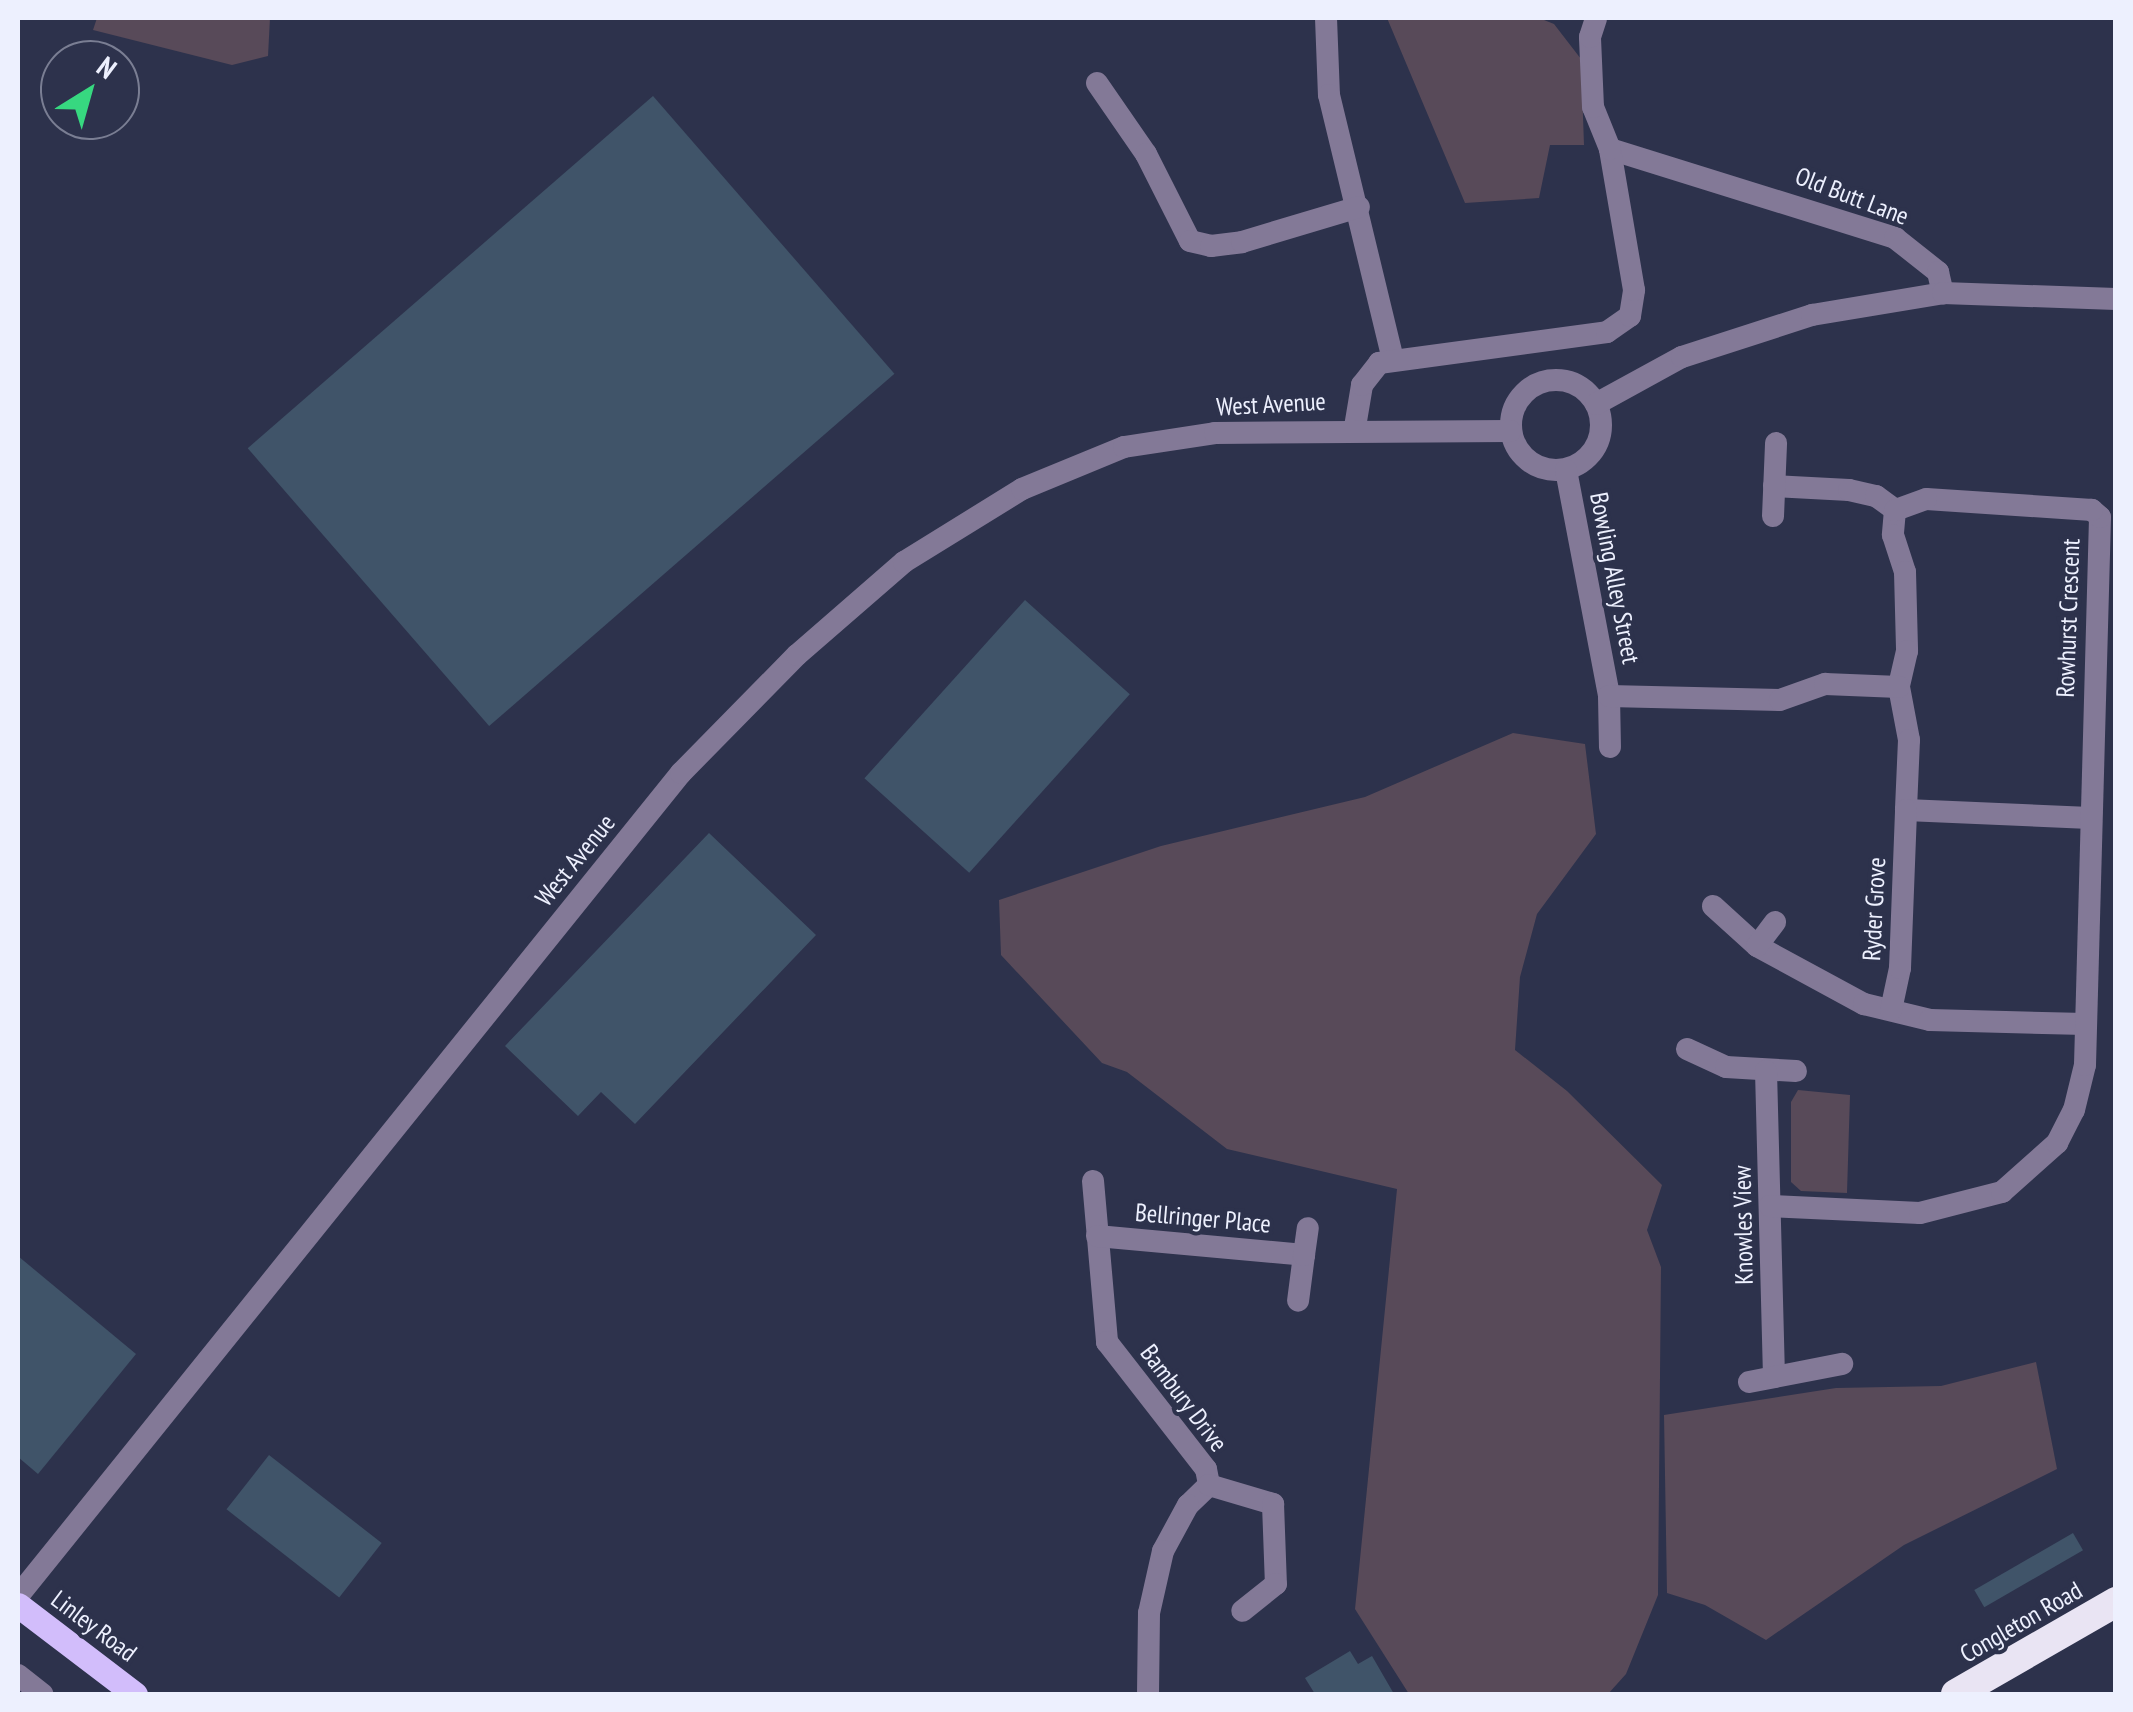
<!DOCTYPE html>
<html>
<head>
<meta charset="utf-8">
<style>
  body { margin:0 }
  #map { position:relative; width:2133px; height:1712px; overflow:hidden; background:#2d324c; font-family:"PT Sans Narrow",sans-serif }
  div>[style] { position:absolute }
  .green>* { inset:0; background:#584a59 }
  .building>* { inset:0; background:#405469; transform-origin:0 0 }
  .minor>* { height:22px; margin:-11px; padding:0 11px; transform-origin:11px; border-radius:11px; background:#837997 }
  .minor>.ring { margin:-11px; padding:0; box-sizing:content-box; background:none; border:22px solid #837997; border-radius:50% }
  .major>* { height:25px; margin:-12.5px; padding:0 12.5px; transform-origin:12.5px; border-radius:12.5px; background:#d2bdfb }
  .highway>* { height:30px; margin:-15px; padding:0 15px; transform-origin:15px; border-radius:15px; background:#e9e4f3 }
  span { translate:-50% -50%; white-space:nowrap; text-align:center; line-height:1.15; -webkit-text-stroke:8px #2d324c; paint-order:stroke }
  .street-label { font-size:25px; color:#edf0fe }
  .frame { position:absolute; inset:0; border:20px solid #edf0fe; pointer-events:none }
  .north { position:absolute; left:40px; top:40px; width:100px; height:100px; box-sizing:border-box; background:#2d324c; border:2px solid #7a7e93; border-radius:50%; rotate:37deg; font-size:28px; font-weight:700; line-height:40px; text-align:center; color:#edf0fe }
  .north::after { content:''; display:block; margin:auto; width:35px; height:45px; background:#37d880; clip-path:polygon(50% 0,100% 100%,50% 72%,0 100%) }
</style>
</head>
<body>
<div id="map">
  <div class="green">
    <div style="clip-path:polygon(97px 18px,270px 18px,268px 56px,232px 65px,93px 30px)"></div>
    <div style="clip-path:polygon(1387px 18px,1539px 18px,1554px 24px,1581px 59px,1584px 145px,1550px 145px,1539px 198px,1465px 203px)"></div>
    <div style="clip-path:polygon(1513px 733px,1585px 744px,1596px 834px,1537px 914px,1520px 977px,1515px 1050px,1567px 1091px,1662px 1185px,1647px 1230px,1661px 1267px,1658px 1595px,1626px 1674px,1608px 1694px,1409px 1694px,1355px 1609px,1397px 1189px,1227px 1149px,1127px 1072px,1102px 1063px,1001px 955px,999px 900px,1161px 846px,1365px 797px)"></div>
    <div style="clip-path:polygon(1798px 1090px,1850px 1095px,1847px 1193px,1801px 1191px,1791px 1182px,1791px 1102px)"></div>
    <div style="clip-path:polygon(2036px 1362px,2057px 1469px,1904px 1545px,1766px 1640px,1705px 1605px,1667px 1593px,1664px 1415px,1836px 1388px,1941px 1386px)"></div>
  </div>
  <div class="building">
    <div style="left:653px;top:96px;width:368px;height:537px;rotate:49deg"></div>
    <div style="left:1025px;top:600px;width:141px;height:240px;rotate:42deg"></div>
    <div style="clip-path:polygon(709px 833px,816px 935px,635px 1124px,601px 1092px,578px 1116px,505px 1046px)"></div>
    <div style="clip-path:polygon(18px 1256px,136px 1354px,38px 1474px,18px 1457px)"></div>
    <div style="left:269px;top:1455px;width:143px;height:69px;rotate:38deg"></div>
    <div style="left:2073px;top:1533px;width:20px;height:114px;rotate:60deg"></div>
    <div style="clip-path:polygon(1350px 1651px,1358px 1664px,1372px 1656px,1394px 1694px,1315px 1694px,1305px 1678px)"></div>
  </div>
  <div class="minor">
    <div style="left:1326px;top:18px;width:77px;rotate:87.8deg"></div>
    <div style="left:1329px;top:95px;width:273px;rotate:76.4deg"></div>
    <div style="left:1097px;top:83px;width:86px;rotate:55.4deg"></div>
    <div style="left:1146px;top:154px;width:97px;rotate:63.2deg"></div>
    <div style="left:1190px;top:241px;width:22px;rotate:13deg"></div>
    <div style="left:1211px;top:246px;width:31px;rotate:-7deg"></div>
    <div style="left:1242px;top:242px;width:122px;rotate:-16.7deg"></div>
    <div style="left:1610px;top:149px;width:299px;rotate:17.3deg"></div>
    <div style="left:1895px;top:238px;width:55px;rotate:38.3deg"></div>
    <div style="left:1938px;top:272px;width:22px;rotate:77deg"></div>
    <div class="ring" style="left:1511px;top:380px;width:68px;height:68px"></div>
    <div style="left:1596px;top:404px;width:98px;rotate:-28.7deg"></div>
    <div style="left:1682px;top:357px;width:137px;rotate:-17.9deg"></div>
    <div style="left:1812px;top:315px;width:133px;rotate:-9.5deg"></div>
    <div style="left:1943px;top:293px;width:173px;rotate:2deg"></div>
    <div style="left:1355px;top:427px;width:43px;rotate:-80.5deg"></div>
    <div style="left:1362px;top:385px;width:28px;rotate:-52deg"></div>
    <div style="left:1379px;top:363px;width:230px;rotate:-7.7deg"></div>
    <div style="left:1607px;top:332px;width:28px;rotate:-35deg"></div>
    <div style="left:1630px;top:316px;width:26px;rotate:-81deg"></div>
    <div style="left:1634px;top:290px;width:143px;rotate:-99.7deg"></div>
    <div style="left:1610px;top:149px;width:45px;rotate:-112deg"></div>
    <div style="left:1593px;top:107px;width:70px;rotate:-92.5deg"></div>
    <div style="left:1590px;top:37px;width:20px;rotate:-72deg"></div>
    <div style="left:1566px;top:470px;width:230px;rotate:79.2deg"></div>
    <div style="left:1609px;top:696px;width:51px;rotate:88.9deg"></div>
    <div style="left:1774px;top:486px;width:75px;rotate:3.1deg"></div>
    <div style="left:1849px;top:490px;width:28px;rotate:13deg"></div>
    <div style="left:1876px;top:496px;width:24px;rotate:36deg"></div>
    <div style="left:1895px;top:510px;width:25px;rotate:95deg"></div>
    <div style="left:1893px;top:535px;width:39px;rotate:72deg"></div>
    <div style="left:1905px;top:572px;width:79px;rotate:88.5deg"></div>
    <div style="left:1907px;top:651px;width:37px;rotate:103deg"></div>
    <div style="left:1899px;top:687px;width:54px;rotate:79.3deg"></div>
    <div style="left:1909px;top:740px;width:70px;rotate:92.5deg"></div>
    <div style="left:1906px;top:810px;width:184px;rotate:2.5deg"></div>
    <div style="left:1773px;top:516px;width:73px;rotate:-87.6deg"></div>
    <div style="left:1609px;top:696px;width:171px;rotate:1.3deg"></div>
    <div style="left:1780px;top:700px;width:48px;rotate:-19.6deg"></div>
    <div style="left:1825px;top:684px;width:74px;rotate:2.3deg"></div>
    <div style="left:1713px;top:906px;width:59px;rotate:42.3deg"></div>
    <div style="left:1757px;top:946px;width:122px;rotate:28.5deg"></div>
    <div style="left:1864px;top:1004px;width:68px;rotate:13.6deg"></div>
    <div style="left:1930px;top:1020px;width:155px;rotate:1.5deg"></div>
    <div style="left:1757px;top:946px;width:30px;rotate:-53deg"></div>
    <div style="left:1891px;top:1010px;width:43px;rotate:-77.9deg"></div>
    <div style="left:1900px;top:968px;width:158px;rotate:-87.8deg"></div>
    <div style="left:1687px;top:1049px;width:43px;rotate:24.8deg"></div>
    <div style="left:1726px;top:1067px;width:70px;rotate:3.3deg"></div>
    <div style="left:1766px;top:1071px;width:306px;rotate:88.5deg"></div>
    <div style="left:1093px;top:1181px;width:162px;rotate:85deg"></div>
    <div style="left:1107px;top:1342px;width:161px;rotate:52.1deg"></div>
    <div style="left:1206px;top:1469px;width:16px;rotate:79deg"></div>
    <div style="left:1209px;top:1485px;width:29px;rotate:136deg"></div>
    <div style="left:1188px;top:1505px;width:52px;rotate:118.5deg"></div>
    <div style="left:1163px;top:1551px;width:64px;rotate:102.7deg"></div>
    <div style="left:1149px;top:1613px;width:81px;rotate:90.7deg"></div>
    <div style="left:1770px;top:1206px;width:150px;rotate:2.7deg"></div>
    <div style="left:1920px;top:1213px;width:85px;rotate:-14.4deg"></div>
    <div style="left:2002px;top:1192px;width:74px;rotate:-41.7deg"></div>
    <div style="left:2057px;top:1143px;width:37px;rotate:-63deg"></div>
    <div style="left:2074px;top:1110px;width:46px;rotate:-76.3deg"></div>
    <div style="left:2085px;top:1065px;width:548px;rotate:-88.43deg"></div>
    <div style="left:2100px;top:517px;width:11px;rotate:-139deg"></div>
    <div style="left:2092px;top:510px;width:166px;rotate:-176.2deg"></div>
    <div style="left:1926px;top:499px;width:33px;rotate:160deg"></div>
    <div style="left:1097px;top:1236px;width:208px;rotate:5.2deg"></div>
    <div style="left:1304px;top:1255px;width:46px;rotate:97.4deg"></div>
    <div style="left:1304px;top:1255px;width:27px;rotate:-82deg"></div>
    <div style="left:1749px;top:1382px;width:95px;rotate:-11deg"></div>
    <div style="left:1209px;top:1485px;width:67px;rotate:16.5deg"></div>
    <div style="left:1273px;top:1504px;width:80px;rotate:87.9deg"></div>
    <div style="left:1276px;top:1584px;width:43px;rotate:141.5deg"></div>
    <div style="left:18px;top:1596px;width:1057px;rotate:-51.15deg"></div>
    <div style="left:681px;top:773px;width:165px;rotate:-45.5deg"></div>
    <div style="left:797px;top:655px;width:142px;rotate:-41deg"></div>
    <div style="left:904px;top:562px;width:139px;rotate:-31.7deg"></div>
    <div style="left:1022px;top:489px;width:110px;rotate:-22.4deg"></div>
    <div style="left:1124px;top:447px;width:92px;rotate:-8.7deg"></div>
    <div style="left:1215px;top:433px;width:295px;rotate:-0.4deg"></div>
    <div style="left:18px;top:1675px;width:31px;rotate:38deg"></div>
  </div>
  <div class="major">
    <div style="left:18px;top:1605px;width:147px;rotate:37.3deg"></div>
  </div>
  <div class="highway">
    <div style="left:1956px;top:1694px;width:185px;rotate:-29.9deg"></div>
  </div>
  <div class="street-label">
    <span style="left:1852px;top:196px;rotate:21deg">Old Butt Lane</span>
    <span style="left:1271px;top:404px;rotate:-3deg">West Avenue</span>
    <span style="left:1615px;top:578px;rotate:79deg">Bowling Alley Street</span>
    <span style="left:2068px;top:618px;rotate:-88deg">Rowhurst Crescent</span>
    <span style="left:575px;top:860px;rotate:-51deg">West Avenue</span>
    <span style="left:1874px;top:909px;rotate:-87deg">Ryder Grove</span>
    <span style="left:1203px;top:1218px;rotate:5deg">Bellringer Place</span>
    <span style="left:1743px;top:1225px;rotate:-91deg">Knowles View</span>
    <span style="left:1184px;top:1398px;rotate:53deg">Bambury Drive</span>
    <span style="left:2021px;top:1622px;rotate:-30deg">Congleton Road</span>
    <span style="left:94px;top:1626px;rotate:37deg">Linley Road</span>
  </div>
  <div class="frame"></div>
  <div class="north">N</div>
</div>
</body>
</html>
